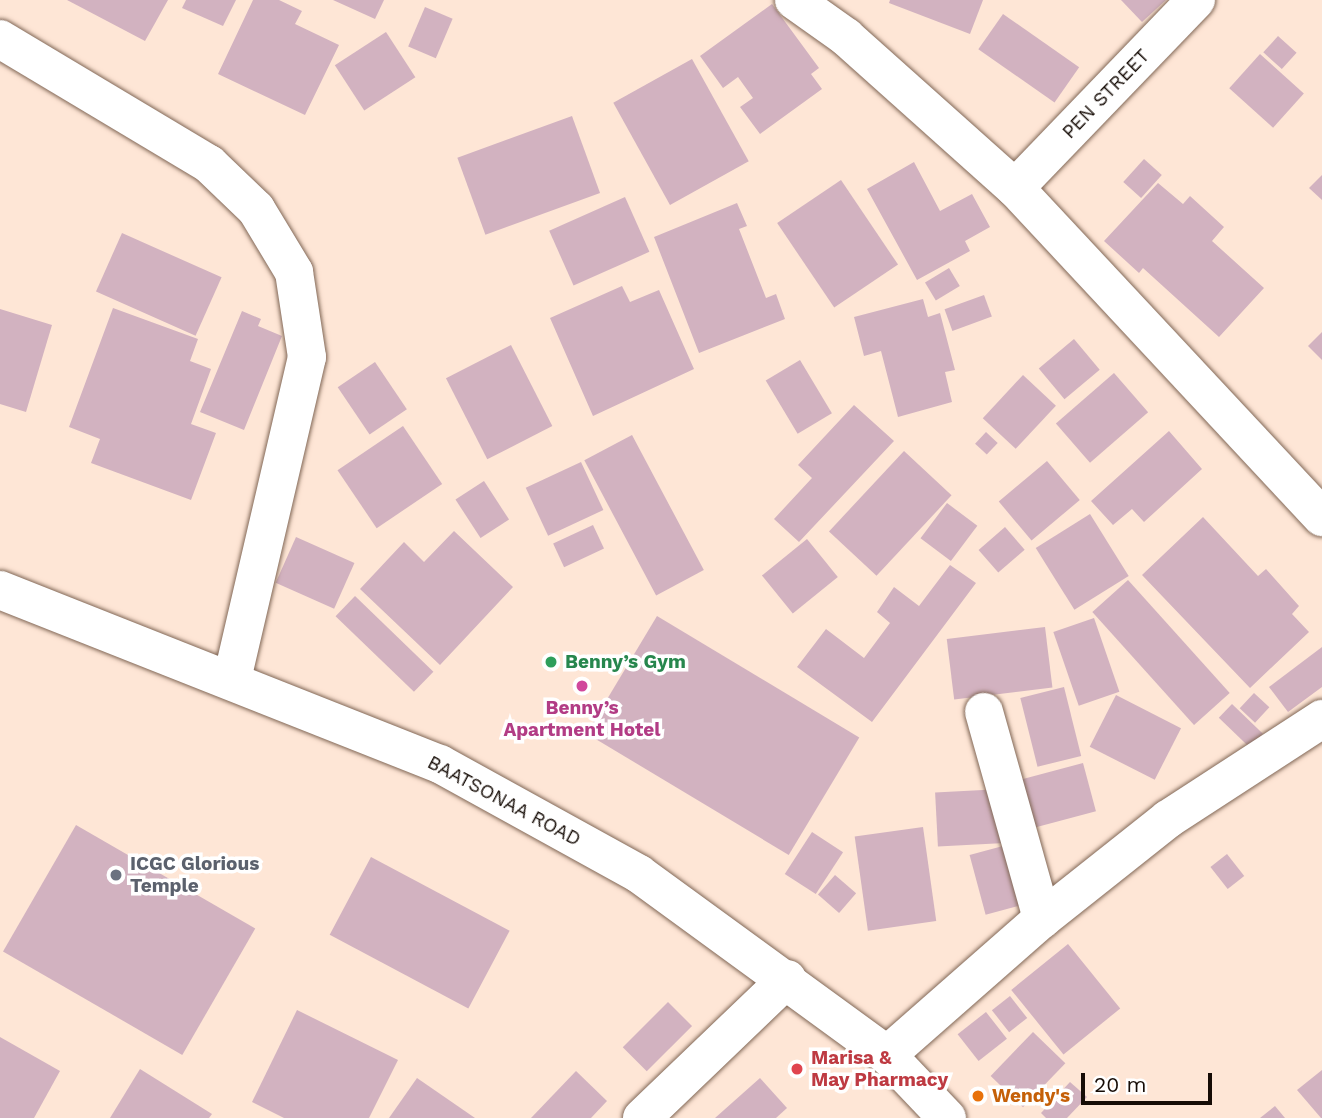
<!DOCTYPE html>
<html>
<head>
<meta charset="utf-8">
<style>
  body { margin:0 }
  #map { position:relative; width:1322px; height:1118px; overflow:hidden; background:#fee6d6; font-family:"Work Sans",sans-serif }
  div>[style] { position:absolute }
  .building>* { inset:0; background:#d2b2c0; transform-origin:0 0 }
  .roads { filter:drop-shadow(0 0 2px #816756) drop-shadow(0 0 2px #816756) }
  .minor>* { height:38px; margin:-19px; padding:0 19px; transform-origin:19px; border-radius:19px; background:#fff }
  .dots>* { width:19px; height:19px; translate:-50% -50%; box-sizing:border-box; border:4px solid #fff; border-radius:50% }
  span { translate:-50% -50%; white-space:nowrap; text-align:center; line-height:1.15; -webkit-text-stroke:7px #fff; paint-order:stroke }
  .street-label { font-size:19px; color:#160c06 }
  .leisure-label { font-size:19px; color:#27864d; font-weight:700 }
  .left { translate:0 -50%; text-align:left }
  .hotel-label { font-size:19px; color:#b23c85; font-weight:700 }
  .worship-label { font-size:19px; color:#5b616d; font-weight:700 }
  .health-label { font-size:19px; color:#be3a42; font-weight:700 }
  .food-label { font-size:19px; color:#c56008; font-weight:700 }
  .scale { position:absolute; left:1081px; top:1073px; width:131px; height:32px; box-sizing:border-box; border:4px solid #160c06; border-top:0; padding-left:9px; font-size:21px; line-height:24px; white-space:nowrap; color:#160c06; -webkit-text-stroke:5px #fff; paint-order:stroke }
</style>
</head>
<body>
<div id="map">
  <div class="building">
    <div style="clip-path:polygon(67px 0,168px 0,145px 41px)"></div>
    <div style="clip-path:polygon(186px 0,236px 0,223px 26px,182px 8px)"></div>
    <div style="clip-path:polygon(253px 0,279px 0,302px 11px,295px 24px,339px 45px,305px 115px,218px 74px)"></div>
    <div style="clip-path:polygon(333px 0,384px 0,375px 19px)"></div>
    <div style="clip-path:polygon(890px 0,983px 0,970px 34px,889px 3px)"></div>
    <div style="clip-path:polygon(1121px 0,1166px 0,1142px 22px)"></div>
    <div style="clip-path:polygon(772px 4px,819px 68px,811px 74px,822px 89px,760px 134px,740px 107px,753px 98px,738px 77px,723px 88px,700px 56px)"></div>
    <div style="left:425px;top:7px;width:30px;height:43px;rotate:23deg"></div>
    <div style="left:1003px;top:14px;width:93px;height:43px;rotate:35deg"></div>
    <div style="left:386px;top:32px;width:54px;height:61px;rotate:57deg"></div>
    <div style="left:1278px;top:36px;width:25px;height:22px;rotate:42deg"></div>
    <div style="left:1260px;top:54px;width:59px;height:46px;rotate:42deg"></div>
    <div style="left:692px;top:59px;width:117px;height:90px;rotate:61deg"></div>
    <div style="left:572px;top:116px;width:82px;height:122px;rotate:70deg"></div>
    <div style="left:1144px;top:159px;width:24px;height:31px;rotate:42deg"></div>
    <div style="clip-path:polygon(914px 162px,940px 211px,972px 194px,990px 227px,965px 241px,970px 251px,917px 280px,867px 189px)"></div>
    <div style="clip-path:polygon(1322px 175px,1322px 200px,1309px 188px)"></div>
    <div style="left:841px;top:180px;width:102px;height:77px;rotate:56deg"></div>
    <div style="clip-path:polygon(1158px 183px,1183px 204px,1190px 196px,1224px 227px,1212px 241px,1264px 288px,1219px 337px,1143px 268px,1139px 273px,1104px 241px)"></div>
    <div style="left:625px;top:197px;width:60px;height:83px;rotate:66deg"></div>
    <div style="clip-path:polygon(737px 203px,747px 226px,739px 229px,766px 298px,776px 294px,785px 319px,699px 353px,654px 237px)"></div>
    <div style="left:122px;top:233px;width:109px;height:64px;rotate:24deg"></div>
    <div style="left:949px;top:268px;width:21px;height:28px;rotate:59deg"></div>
    <div style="clip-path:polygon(622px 286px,630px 302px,659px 290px,694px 369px,593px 416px,550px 318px)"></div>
    <div style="left:984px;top:295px;width:23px;height:42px;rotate:70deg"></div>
    <div style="clip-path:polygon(923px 299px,928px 317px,940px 313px,955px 370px,945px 372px,952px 402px,898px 417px,881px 351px,864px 356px,854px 317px)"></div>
    <div style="clip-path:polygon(113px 308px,198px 339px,190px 361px,211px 369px,191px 424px,216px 433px,191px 500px,91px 463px,100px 439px,69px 427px)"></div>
    <div style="clip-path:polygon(0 309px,52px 325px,26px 412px,0 404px)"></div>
    <div style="clip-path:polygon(242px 311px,261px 319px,258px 326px,282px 336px,244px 430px,200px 412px)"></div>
    <div style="clip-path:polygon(1322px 332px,1322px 360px,1308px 346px)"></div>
    <div style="left:1074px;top:339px;width:40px;height:46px;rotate:50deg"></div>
    <div style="left:511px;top:345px;width:91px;height:73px;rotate:63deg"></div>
    <div style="left:800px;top:360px;width:62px;height:40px;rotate:59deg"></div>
    <div style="left:375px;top:362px;width:57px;height:45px;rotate:56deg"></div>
    <div style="left:1114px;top:373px;width:52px;height:77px;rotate:49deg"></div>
    <div style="left:1023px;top:375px;width:45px;height:59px;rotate:43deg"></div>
    <div style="clip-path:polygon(854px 405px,894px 441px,799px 542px,774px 519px,812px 478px,798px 465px)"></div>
    <div style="left:403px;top:426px;width:70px;height:79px;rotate:56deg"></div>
    <div style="clip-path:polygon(1169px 431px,1202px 469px,1144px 522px,1132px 509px,1113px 525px,1091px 501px)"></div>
    <div style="left:986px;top:432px;width:16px;height:16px;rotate:43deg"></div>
    <div style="left:632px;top:435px;width:153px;height:54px;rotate:62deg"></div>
    <div style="left:904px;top:451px;width:65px;height:110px;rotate:43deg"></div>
    <div style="left:1047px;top:461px;width:51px;height:63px;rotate:50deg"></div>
    <div style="left:581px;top:462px;width:53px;height:61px;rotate:65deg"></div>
    <div style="left:484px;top:481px;width:46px;height:34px;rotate:57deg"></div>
    <div style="left:947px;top:503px;width:38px;height:44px;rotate:37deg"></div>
    <div style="left:1090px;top:514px;width:73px;height:64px;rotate:58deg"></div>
    <div style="clip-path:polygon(1203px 517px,1258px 576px,1266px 569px,1299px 606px,1292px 614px,1309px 632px,1250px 688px,1142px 575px)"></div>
    <div style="left:593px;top:525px;width:26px;height:44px;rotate:65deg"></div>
    <div style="left:1005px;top:527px;width:30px;height:35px;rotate:49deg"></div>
    <div style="clip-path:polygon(454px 531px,513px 587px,440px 665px,360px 589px,404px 542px,424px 562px)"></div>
    <div style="left:296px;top:537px;width:64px;height:50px;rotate:24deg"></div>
    <div style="left:807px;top:539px;width:49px;height:58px;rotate:51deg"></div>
    <div style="clip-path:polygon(950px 565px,976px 583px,872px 722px,797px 667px,826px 629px,864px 658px,890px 623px,877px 612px,894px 587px,919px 606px)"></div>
    <div style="left:1128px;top:580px;width:152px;height:48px;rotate:48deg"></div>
    <div style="left:355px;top:596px;width:109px;height:28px;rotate:44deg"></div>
    <div style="left:657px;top:616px;width:236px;height:137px;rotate:31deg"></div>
    <div style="left:1094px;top:618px;width:78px;height:43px;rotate:71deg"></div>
    <div style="left:1045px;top:627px;width:61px;height:99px;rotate:83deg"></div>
    <div style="clip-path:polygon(1322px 647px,1322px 687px,1288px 712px,1269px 687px)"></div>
    <div style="left:1064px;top:687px;width:71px;height:45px;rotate:76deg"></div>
    <div style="left:1254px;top:693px;width:21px;height:21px;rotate:43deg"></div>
    <div style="left:1116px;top:695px;width:73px;height:58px;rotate:27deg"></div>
    <div style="left:1232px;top:704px;width:43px;height:19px;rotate:44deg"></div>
    <div style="left:1083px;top:763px;width:50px;height:65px;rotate:75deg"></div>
    <div style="left:1002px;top:789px;width:54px;height:67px;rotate:87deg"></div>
    <div style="left:76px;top:825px;width:207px;height:146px;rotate:30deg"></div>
    <div style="left:923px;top:827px;width:95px;height:69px;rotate:82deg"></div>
    <div style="left:812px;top:832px;width:37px;height:50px;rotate:33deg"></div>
    <div style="left:1014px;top:843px;width:62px;height:46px;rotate:75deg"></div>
    <div style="left:1227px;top:854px;width:28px;height:21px;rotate:52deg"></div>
    <div style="left:371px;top:857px;width:157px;height:88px;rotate:28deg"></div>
    <div style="left:835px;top:875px;width:28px;height:26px;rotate:41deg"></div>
    <div style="left:1068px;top:944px;width:83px;height:73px;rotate:51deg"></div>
    <div style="left:1010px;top:996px;width:28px;height:23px;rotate:52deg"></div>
    <div style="left:668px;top:1002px;width:34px;height:64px;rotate:45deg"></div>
    <div style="clip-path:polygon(297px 1010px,398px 1060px,369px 1118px,284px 1118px,252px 1102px)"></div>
    <div style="left:986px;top:1012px;width:34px;height:36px;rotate:52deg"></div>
    <div style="left:1033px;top:1032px;width:45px;height:61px;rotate:44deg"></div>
    <div style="clip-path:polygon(0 1037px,60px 1071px,34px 1118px,0 1118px)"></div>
    <div style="clip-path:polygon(140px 1069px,212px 1114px,209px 1118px,110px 1118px)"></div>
    <div style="clip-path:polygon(1322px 1070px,1322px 1118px,1321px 1118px,1297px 1090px)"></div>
    <div style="clip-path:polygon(576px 1071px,607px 1101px,591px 1118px,531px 1118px)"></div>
    <div style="clip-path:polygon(417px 1078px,475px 1118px,389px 1118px)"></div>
    <div style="clip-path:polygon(760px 1078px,787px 1108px,776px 1118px,715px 1118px)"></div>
    <div style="clip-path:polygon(1070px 1082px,1087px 1097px,1067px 1118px,1046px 1118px,1041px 1113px)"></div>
    <div style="clip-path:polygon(1275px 1106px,1285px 1118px,1260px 1118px)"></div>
  </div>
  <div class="roads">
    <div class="minor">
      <div style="left:794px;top:0;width:64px;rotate:35.4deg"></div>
      <div style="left:846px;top:37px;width:227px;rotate:41.8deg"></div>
      <div style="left:1015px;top:188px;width:450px;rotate:47deg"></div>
      <div style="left:0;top:39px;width:244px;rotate:30.9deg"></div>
      <div style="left:209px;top:164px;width:65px;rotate:43.8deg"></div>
      <div style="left:256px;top:209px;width:74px;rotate:58.9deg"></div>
      <div style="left:294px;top:272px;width:86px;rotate:81.3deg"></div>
      <div style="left:307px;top:357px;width:331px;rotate:103.1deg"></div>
      <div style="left:1015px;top:188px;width:261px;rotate:-46.1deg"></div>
      <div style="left:0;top:590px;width:473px;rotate:21.6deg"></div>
      <div style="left:440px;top:764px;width:227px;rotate:28.9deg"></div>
      <div style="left:639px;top:874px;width:307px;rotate:36.1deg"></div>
      <div style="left:887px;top:1055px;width:87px;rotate:46.4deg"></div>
      <div style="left:984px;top:712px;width:215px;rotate:74.3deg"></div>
      <div style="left:887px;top:1055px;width:206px;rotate:-41.3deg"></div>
      <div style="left:1042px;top:919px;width:161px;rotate:-38.4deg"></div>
      <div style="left:1168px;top:819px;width:184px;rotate:-33deg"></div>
      <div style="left:642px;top:1118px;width:201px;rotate:-43.8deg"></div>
    </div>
  </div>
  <div class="dots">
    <div style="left:551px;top:662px;background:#2e9e5b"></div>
    <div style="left:582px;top:686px;background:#d1479c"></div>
    <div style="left:116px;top:875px;background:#6b7280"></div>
    <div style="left:797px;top:1069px;background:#e0444e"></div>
    <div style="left:978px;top:1096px;background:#e8710a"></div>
  </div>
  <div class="street-label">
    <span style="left:1106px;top:94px;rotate:-46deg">PEN STREET</span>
    <span style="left:504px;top:801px;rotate:28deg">BAATSONAA ROAD</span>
  </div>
  <div class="leisure-label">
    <span class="left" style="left:565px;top:662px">Benny’s Gym</span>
  </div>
  <div class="hotel-label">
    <span style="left:582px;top:719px">Benny’s<br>Apartment Hotel</span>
  </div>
  <div class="worship-label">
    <span class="left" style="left:130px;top:875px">ICGC Glorious<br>Temple</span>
  </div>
  <div class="health-label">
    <span class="left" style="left:811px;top:1069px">Marisa &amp;<br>May Pharmacy</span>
  </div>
  <div class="food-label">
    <span class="left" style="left:992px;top:1096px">Wendy's</span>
  </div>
  <div class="scale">20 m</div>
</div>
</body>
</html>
